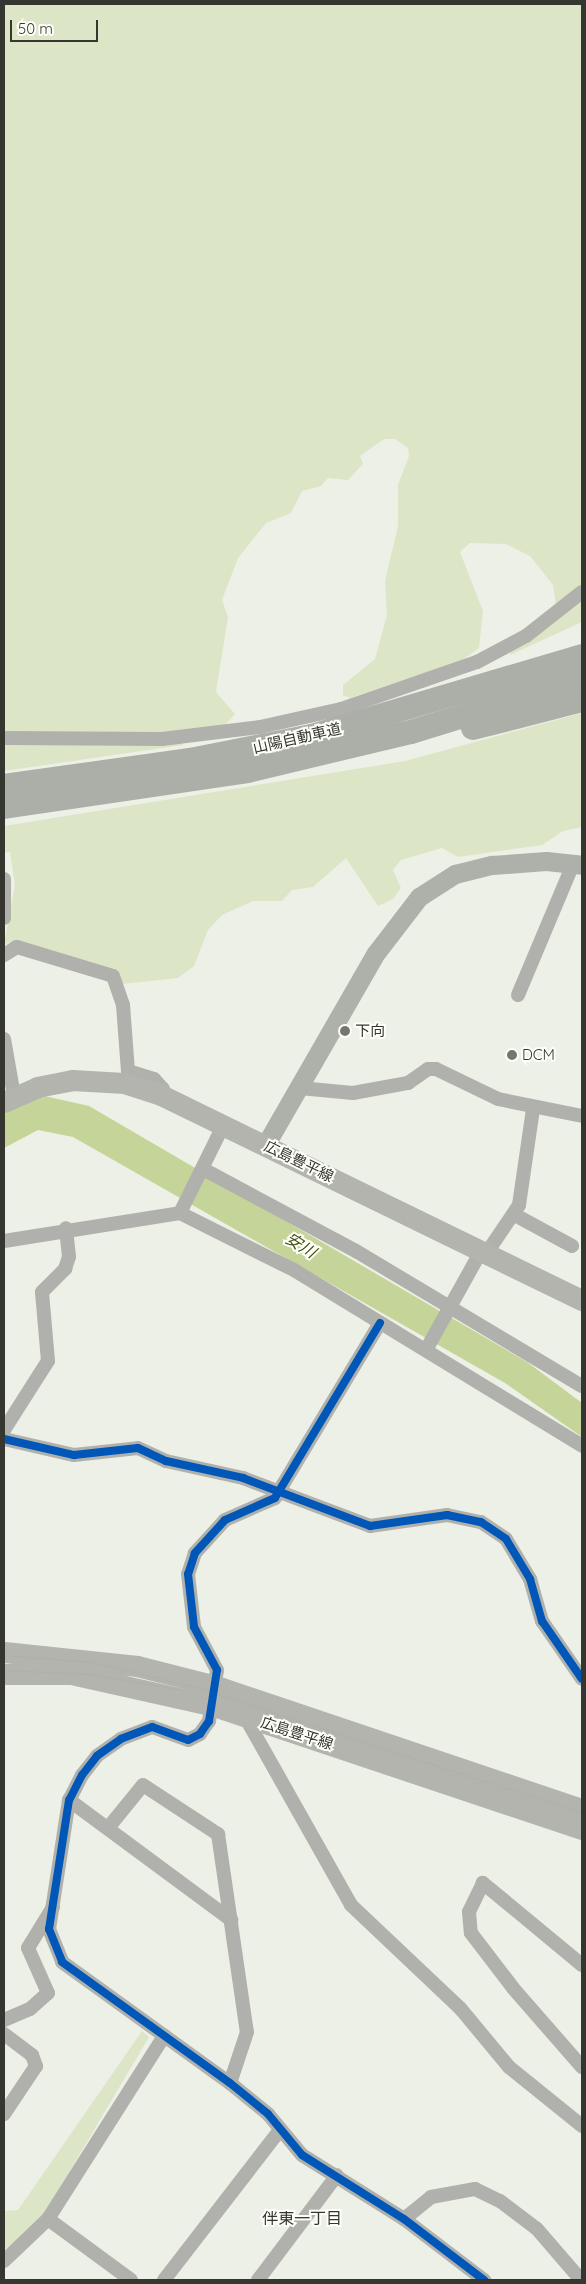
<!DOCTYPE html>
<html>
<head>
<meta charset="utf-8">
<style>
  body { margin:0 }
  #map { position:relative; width:586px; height:2284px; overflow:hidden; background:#edf0e6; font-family:Quicksand,"Noto Sans JP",sans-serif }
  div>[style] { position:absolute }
  .green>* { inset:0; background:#dce6c6 }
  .water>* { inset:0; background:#c5d59a }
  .street>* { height:14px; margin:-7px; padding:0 7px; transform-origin:7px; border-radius:7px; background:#b0b1ac }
  .secondary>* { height:19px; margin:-9.5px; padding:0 9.5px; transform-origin:9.5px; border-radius:9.5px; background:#aeb0aa }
  .primary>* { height:21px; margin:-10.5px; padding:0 10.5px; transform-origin:10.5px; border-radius:10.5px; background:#b2b4ad }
  .highway>* { height:24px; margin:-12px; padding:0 12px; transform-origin:12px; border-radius:12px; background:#acafa8 }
  .tram>* { height:1px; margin:-0.5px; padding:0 0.5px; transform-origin:0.5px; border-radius:0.5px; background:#afb0aa }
  .cycleway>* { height:8px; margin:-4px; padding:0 4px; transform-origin:4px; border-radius:4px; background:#0057b8 }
  .dots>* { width:14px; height:14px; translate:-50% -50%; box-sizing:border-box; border:2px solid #fdfff8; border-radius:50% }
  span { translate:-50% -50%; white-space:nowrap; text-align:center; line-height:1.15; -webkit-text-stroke:4px #fdfff8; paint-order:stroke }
  .street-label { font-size:15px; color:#34362f }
  .poi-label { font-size:15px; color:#34362f }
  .left { translate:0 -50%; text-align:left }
  .water-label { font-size:16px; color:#404d13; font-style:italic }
  .neighbourhood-label { font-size:16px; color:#34362f }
  .frame { position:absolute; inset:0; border:5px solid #34362f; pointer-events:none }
  .scale { position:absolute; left:10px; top:20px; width:88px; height:22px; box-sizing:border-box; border:2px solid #34362f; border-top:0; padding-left:6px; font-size:15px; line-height:18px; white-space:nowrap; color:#34362f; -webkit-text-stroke:4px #fdfff8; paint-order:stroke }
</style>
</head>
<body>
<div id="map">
  <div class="green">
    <div style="clip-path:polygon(4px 4px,582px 4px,582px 622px,510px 655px,511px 648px,558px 619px,553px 585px,530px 556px,506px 544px,470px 543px,460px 552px,483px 611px,479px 648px,461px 661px,350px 698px,343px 695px,343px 685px,375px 659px,387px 615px,385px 581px,398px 526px,398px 485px,409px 456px,408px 448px,395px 439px,384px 439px,360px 456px,363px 464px,348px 480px,328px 478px,321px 486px,302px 491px,291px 513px,266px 523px,238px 558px,222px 600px,228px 617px,216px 692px,235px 714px,225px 725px,181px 732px,183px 745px,4px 771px)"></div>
    <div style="clip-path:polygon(582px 713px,582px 827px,563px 831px,542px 845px,458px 857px,442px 848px,401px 860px,393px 870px,401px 888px,393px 899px,378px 906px,346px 858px,313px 887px,292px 890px,282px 901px,253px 901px,222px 915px,208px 930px,194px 966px,178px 978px,122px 984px,15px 942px,4px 944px,15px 885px,10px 852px,4px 853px,4px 826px,405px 761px)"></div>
    <div style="clip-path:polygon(142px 2031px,149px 2037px,36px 2228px,4px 2250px,4px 2211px,18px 2210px)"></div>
  </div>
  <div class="water">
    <div style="clip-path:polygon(40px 1095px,89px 1106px,527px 1362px,582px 1403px,582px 1437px,505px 1383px,73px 1137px,38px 1130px,4px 1148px,4px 1110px)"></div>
  </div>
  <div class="street">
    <div style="left:4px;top:738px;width:158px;rotate:0.4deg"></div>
    <div style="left:162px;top:739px;width:99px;rotate:-7deg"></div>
    <div style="left:260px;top:727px;width:83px;rotate:-12.5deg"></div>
    <div style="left:341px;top:709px;width:144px;rotate:-19.1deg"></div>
    <div style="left:477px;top:662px;width:55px;rotate:-28deg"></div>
    <div style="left:526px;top:636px;width:71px;rotate:-38.2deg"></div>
    <div style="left:4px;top:879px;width:39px;rotate:90deg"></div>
    <div style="left:4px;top:955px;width:15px;rotate:-32deg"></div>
    <div style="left:17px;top:947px;width:100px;rotate:16.8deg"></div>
    <div style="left:113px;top:976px;width:31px;rotate:71deg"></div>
    <div style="left:123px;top:1005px;width:66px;rotate:85.7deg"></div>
    <div style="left:128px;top:1071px;width:27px;rotate:17deg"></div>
    <div style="left:154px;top:1079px;width:13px;rotate:48deg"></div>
    <div style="left:163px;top:1089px;width:6px;rotate:108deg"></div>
    <div style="left:518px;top:995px;width:142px;rotate:-67.2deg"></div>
    <div style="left:4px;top:1039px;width:58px;rotate:80deg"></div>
    <div style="left:300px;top:1088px;width:53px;rotate:5.4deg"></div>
    <div style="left:353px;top:1093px;width:56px;rotate:-10.3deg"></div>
    <div style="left:408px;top:1083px;width:24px;rotate:-35deg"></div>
    <div style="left:428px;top:1069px;width:8px"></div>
    <div style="left:436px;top:1069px;width:69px;rotate:25.8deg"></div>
    <div style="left:498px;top:1099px;width:86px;rotate:11.4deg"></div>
    <div style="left:203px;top:1169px;width:174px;rotate:28.2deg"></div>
    <div style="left:356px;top:1251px;width:263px;rotate:30.9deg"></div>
    <div style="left:180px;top:1213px;width:99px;rotate:-63.7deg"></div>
    <div style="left:515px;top:1215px;width:65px;rotate:28.5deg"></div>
    <div style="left:4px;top:1241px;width:178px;rotate:-9deg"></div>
    <div style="left:180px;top:1213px;width:127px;rotate:26.6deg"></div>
    <div style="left:294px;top:1270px;width:338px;rotate:31.4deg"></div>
    <div style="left:486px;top:1254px;width:59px;rotate:-56deg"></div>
    <div style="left:519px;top:1205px;width:97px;rotate:-81.7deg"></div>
    <div style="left:380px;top:1323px;width:204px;rotate:121deg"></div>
    <div style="left:275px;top:1498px;width:55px;rotate:156.3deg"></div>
    <div style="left:225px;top:1520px;width:45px;rotate:132.3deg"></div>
    <div style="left:195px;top:1553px;width:22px;rotate:108deg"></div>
    <div style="left:188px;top:1574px;width:53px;rotate:83.5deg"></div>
    <div style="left:194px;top:1627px;width:49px;rotate:61.9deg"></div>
    <div style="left:217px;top:1670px;width:52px;rotate:98.9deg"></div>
    <div style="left:209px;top:1721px;width:16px;rotate:125deg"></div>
    <div style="left:200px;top:1734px;width:13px;rotate:153deg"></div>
    <div style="left:188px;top:1740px;width:38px;rotate:-160deg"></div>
    <div style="left:152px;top:1727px;width:33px;rotate:159deg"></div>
    <div style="left:121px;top:1739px;width:29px;rotate:145deg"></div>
    <div style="left:97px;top:1756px;width:24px;rotate:128deg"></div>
    <div style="left:82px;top:1775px;width:28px;rotate:117deg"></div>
    <div style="left:69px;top:1800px;width:131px;rotate:98.8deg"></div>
    <div style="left:49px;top:1929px;width:35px;rotate:68deg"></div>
    <div style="left:62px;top:1962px;width:207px;rotate:35.8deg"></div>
    <div style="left:230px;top:2083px;width:49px;rotate:39.2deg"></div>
    <div style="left:268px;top:2114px;width:53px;rotate:50.3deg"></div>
    <div style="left:302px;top:2155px;width:120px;rotate:32.1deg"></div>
    <div style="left:404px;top:2219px;width:101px;rotate:37.3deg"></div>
    <div style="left:426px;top:1350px;width:113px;rotate:-60.9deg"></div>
    <div style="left:4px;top:1430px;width:82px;rotate:-57.5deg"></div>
    <div style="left:48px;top:1361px;width:69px;rotate:-95deg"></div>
    <div style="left:42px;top:1292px;width:33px;rotate:-45deg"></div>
    <div style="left:65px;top:1269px;width:13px;rotate:-72deg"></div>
    <div style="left:69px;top:1257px;width:29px;rotate:-96deg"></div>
    <div style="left:4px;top:1439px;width:72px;rotate:12.9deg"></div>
    <div style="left:74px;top:1455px;width:64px;rotate:-6.2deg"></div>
    <div style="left:138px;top:1448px;width:31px;rotate:25deg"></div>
    <div style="left:166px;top:1461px;width:79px;rotate:12.4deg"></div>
    <div style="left:243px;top:1478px;width:136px;rotate:20.7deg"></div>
    <div style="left:370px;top:1526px;width:78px;rotate:-8.1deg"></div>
    <div style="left:447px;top:1515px;width:35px;rotate:12deg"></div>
    <div style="left:481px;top:1522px;width:30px;rotate:34deg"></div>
    <div style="left:506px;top:1539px;width:47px;rotate:59deg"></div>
    <div style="left:530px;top:1579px;width:44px;rotate:74.1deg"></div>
    <div style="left:542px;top:1621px;width:70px;rotate:55.4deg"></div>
    <div style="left:244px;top:1715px;width:218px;rotate:60.6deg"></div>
    <div style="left:351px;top:1905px;width:150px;rotate:43.4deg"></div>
    <div style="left:460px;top:2008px;width:77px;rotate:50.3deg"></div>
    <div style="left:509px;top:2067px;width:94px;rotate:38.9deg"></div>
    <div style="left:69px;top:1800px;width:202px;rotate:36.5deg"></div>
    <div style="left:108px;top:1828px;width:55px;rotate:-50.9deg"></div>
    <div style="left:143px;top:1785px;width:90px;rotate:33.2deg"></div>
    <div style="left:218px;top:1834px;width:200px;rotate:81.7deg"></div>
    <div style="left:247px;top:2032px;width:54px;rotate:108.4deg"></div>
    <div style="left:582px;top:1965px;width:129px;rotate:-140.4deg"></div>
    <div style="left:483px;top:1883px;width:32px;rotate:116deg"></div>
    <div style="left:469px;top:1912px;width:21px;rotate:85deg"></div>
    <div style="left:471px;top:1933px;width:69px;rotate:52.6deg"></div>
    <div style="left:513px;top:1988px;width:105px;rotate:48.9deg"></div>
    <div style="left:4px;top:2020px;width:28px;rotate:-23deg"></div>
    <div style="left:30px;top:2009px;width:24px;rotate:-42deg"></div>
    <div style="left:48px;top:1993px;width:49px;rotate:-114deg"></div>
    <div style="left:28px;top:1948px;width:48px;rotate:-58.6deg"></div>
    <div style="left:4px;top:2034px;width:35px;rotate:37deg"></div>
    <div style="left:32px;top:2055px;width:12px;rotate:70deg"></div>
    <div style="left:36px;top:2066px;width:58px;rotate:123.7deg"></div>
    <div style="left:48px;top:2219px;width:103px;rotate:36.3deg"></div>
    <div style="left:404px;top:2219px;width:35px;rotate:-39deg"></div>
    <div style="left:431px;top:2197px;width:45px;rotate:-10.3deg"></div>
    <div style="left:475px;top:2189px;width:28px;rotate:26deg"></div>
    <div style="left:500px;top:2201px;width:46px;rotate:37.1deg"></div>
    <div style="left:537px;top:2229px;width:67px;rotate:49.2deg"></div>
    <div style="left:4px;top:2261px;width:61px;rotate:-43.7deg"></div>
    <div style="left:48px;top:2219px;width:217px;rotate:-57.6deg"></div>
    <div style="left:164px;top:2280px;width:188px;rotate:-52.3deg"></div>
    <div style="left:258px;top:2280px;width:131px;rotate:-53deg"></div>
  </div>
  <div class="secondary">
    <div style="left:266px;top:1144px;width:220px;rotate:-60.1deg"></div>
    <div style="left:376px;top:953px;width:71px;rotate:-52.5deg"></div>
    <div style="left:419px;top:897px;width:43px;rotate:-32.6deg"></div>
    <div style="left:455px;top:874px;width:38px;rotate:-14deg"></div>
    <div style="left:492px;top:865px;width:54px;rotate:-4.2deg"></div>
    <div style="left:546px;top:861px;width:36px;rotate:6deg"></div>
  </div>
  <div class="primary">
    <div style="left:4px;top:1102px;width:36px;rotate:-24deg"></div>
    <div style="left:37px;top:1087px;width:36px;rotate:-11deg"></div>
    <div style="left:72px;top:1080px;width:52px;rotate:3.3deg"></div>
    <div style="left:124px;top:1083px;width:39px;rotate:18deg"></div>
    <div style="left:161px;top:1095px;width:468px;rotate:26deg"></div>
    <div style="left:4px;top:1652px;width:134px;rotate:6deg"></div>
    <div style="left:137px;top:1666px;width:81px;rotate:14.2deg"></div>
    <div style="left:216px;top:1686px;width:386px;rotate:18.6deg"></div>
    <div style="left:4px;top:1674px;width:67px"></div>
    <div style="left:71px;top:1674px;width:147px;rotate:12.6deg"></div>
    <div style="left:214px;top:1706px;width:388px;rotate:18.5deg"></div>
  </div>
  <div class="highway">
    <div style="left:473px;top:728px;width:113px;rotate:-14.4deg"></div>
    <div style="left:4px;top:786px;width:188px;rotate:-8deg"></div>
    <div style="left:190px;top:760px;width:124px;rotate:-11.1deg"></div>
    <div style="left:312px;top:736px;width:282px;rotate:-16.5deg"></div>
    <div style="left:4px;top:807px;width:246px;rotate:-8.4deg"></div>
    <div style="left:247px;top:771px;width:169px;rotate:-13.4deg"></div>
    <div style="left:411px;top:732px;width:179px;rotate:-17.2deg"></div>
  </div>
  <div class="tram">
    <div style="left:4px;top:1655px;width:88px;rotate:4.5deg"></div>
    <div style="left:92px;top:1662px;width:106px;rotate:13.6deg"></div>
    <div style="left:195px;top:1687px;width:407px;rotate:18deg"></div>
    <div style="left:4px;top:1670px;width:86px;rotate:2.7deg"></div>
    <div style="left:90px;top:1674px;width:94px;rotate:9.8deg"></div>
  </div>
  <div class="cycleway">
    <div style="left:380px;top:1323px;width:204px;rotate:121deg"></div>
    <div style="left:275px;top:1498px;width:55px;rotate:156.3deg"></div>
    <div style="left:225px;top:1520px;width:45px;rotate:132.3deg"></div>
    <div style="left:195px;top:1553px;width:22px;rotate:108deg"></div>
    <div style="left:188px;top:1574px;width:53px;rotate:83.5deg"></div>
    <div style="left:194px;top:1627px;width:49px;rotate:61.9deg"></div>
    <div style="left:217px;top:1670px;width:52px;rotate:98.9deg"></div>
    <div style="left:209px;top:1721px;width:16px;rotate:125deg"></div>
    <div style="left:200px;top:1734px;width:13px;rotate:153deg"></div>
    <div style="left:188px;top:1740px;width:38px;rotate:-160deg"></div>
    <div style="left:152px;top:1727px;width:33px;rotate:159deg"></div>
    <div style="left:121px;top:1739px;width:29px;rotate:145deg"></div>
    <div style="left:97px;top:1756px;width:24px;rotate:128deg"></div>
    <div style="left:82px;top:1775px;width:28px;rotate:117deg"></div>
    <div style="left:69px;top:1800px;width:131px;rotate:98.8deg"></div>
    <div style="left:49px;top:1929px;width:35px;rotate:68deg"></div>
    <div style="left:62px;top:1962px;width:207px;rotate:35.8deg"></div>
    <div style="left:230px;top:2083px;width:49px;rotate:39.2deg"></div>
    <div style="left:268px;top:2114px;width:53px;rotate:50.3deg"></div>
    <div style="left:302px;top:2155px;width:120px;rotate:32.1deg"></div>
    <div style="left:404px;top:2219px;width:101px;rotate:37.3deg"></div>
    <div style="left:4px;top:1439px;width:72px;rotate:12.9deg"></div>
    <div style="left:74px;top:1455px;width:64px;rotate:-6.2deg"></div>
    <div style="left:138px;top:1448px;width:31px;rotate:25deg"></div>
    <div style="left:166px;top:1461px;width:79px;rotate:12.4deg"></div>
    <div style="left:243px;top:1478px;width:136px;rotate:20.7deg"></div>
    <div style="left:370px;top:1526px;width:78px;rotate:-8.1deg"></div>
    <div style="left:447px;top:1515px;width:35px;rotate:12deg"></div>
    <div style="left:481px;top:1522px;width:30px;rotate:34deg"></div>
    <div style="left:506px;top:1539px;width:47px;rotate:59deg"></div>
    <div style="left:530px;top:1579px;width:44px;rotate:74.1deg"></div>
    <div style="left:542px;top:1621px;width:70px;rotate:55.4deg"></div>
  </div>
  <div class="dots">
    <div style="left:345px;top:1031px;background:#75776f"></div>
    <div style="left:512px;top:1055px;background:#75776f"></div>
  </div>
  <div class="street-label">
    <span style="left:297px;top:738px;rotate:-13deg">山陽自動車道</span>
    <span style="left:299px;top:1161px;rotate:26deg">広島豊平線</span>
    <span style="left:297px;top:1733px;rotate:18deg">広島豊平線</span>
  </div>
  <div class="poi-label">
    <span class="left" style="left:355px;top:1031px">下向</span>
    <span class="left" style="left:522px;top:1055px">DCM</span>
  </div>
  <div class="water-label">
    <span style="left:301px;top:1245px;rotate:32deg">安川</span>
  </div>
  <div class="neighbourhood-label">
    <span style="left:302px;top:2218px">伴東一丁目</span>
  </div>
  <div class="frame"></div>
  <div class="scale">50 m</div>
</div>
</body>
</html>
